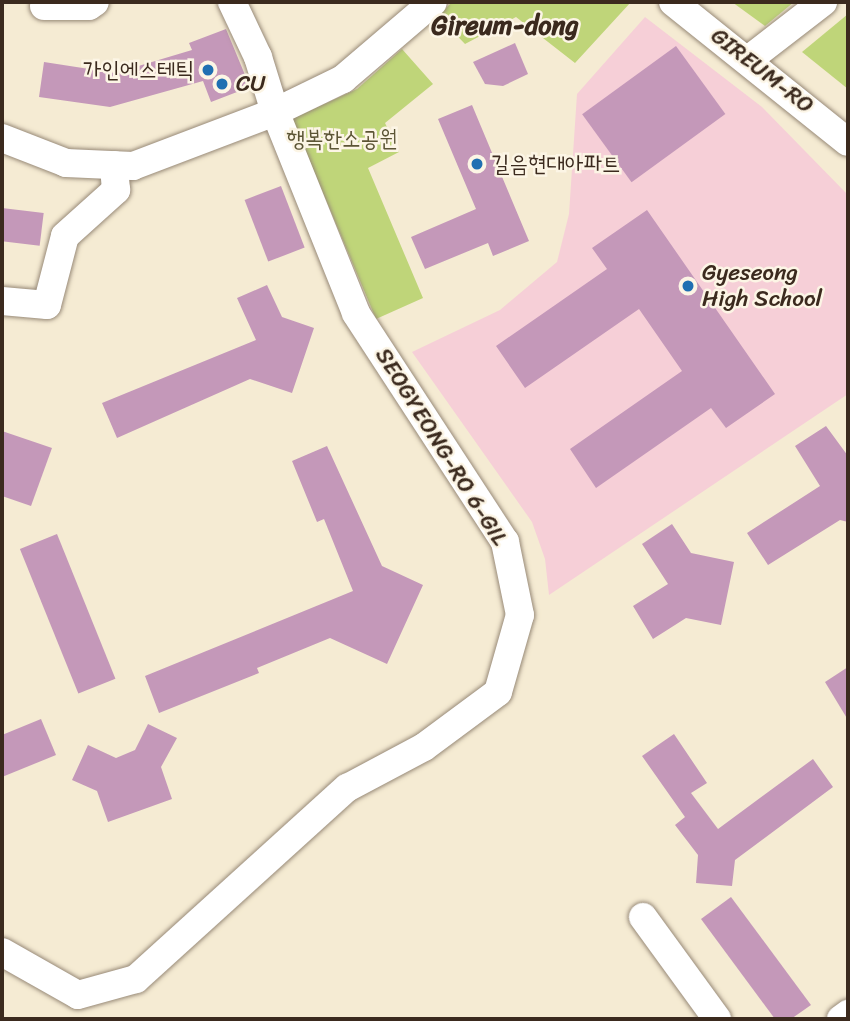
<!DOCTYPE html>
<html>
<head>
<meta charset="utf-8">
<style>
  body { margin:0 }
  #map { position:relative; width:850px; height:1021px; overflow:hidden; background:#f5ebd3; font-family:Sriracha,"Poor Story",sans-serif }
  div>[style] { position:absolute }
  .built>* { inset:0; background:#f6cfd7 }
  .green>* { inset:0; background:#bfd579 }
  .building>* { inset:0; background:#c498b9; transform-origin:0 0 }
  .roads { filter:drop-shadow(0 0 2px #988a78) drop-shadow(0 0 2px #988a78) }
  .minor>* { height:28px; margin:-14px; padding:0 14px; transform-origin:14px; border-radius:14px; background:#fff }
  .dots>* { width:19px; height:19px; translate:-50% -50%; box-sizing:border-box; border:4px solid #fcf5e5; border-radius:50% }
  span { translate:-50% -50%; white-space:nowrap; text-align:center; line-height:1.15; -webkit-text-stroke:5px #fcf5e5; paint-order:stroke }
  .poi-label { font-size:23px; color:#3b2a1e }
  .right { translate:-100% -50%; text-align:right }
  .left { translate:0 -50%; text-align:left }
  .street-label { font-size:23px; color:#3b2a1e }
  .park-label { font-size:23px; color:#5c5535 }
  .quarter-label { font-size:26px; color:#3b2a1e; font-weight:700 }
  .frame { position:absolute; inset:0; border:4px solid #3b2a1e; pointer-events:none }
</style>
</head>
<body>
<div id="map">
  <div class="built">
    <div style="clip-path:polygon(645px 17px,762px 107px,848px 195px,848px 394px,549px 595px,545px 559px,532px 522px,412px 352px,500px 310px,557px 262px,569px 214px,577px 94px)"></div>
  </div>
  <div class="green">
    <div style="clip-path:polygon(452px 2px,631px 2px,575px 63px,516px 17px,465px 44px,438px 16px)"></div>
    <div style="clip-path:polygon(732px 2px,794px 2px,765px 26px)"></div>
    <div style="clip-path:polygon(848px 14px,848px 89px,802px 52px)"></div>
    <div style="clip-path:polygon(402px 49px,433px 84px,385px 123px,399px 152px,368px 168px,423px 298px,376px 319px,292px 119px,357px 89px)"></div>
  </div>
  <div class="building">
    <div style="clip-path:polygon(226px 29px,250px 87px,211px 102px,203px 81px,110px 107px,39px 97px,44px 62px,115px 73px,192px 50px,189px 43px)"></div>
    <div style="clip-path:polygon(515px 43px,528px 74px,503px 86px,485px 84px,473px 62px)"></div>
    <div style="left:676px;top:46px;width:84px;height:116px;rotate:54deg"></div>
    <div style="clip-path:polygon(472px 105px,529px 241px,493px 256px,488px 243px,425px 269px,411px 237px,476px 209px,438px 119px)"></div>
    <div style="left:281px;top:186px;width:66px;height:39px;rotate:69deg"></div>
    <div style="left:2px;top:208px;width:42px;height:33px;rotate:7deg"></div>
    <div style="clip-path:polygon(647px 210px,775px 394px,726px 428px,711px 408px,596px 488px,570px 449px,682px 371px,639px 309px,525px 388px,496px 346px,607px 269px,592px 248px)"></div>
    <div style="clip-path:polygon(267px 285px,282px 317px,314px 328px,292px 393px,250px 379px,117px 438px,102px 403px,256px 340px,237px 298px)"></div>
    <div style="clip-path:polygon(826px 426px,848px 456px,848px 522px,840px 520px,768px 565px,747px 533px,820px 486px,795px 446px)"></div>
    <div style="clip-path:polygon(2px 431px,52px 448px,31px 506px,2px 496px)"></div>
    <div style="clip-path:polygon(327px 446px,382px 566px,423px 585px,387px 664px,330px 638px,257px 668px,259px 673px,159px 713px,145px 676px,353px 591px,324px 519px,317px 522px,292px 461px)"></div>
    <div style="clip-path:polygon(672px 524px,691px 553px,734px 562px,721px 625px,686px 618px,653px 639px,633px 606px,668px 584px,642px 544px)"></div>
    <div style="left:57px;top:534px;width:156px;height:40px;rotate:68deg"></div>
    <div style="clip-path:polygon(848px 667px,848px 720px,825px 682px)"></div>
    <div style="clip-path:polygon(41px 719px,56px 755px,2px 777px,2px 735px)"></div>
    <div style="clip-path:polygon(148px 724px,177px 738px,161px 767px,172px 799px,108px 822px,97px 791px,72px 780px,88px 745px,116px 758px,135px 750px)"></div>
    <div style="clip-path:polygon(674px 734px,707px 783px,691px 793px,718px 829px,813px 759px,833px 787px,735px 860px,732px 886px,696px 883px,698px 855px,675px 825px,685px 817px,642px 756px)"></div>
    <div style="clip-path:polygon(731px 897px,811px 1005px,791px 1019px,775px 1019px,701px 919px)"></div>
  </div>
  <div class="roads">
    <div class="minor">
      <div style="left:673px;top:2px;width:224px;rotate:38.7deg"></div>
      <div style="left:44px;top:6px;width:45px"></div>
      <div style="left:89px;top:6px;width:7px;rotate:-34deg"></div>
      <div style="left:748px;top:60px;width:95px;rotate:-37.7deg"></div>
      <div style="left:2px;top:138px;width:69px;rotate:21.3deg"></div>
      <div style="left:66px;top:163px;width:67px;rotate:2.6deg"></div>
      <div style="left:133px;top:166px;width:152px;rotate:-20.8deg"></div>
      <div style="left:275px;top:112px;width:76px;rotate:-25.9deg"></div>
      <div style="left:343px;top:79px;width:118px;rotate:-40.5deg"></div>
      <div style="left:2px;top:301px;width:45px;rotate:5.1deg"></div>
      <div style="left:47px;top:305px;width:71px;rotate:-75.4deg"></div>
      <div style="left:65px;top:236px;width:69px;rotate:-42deg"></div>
      <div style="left:116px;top:190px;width:25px;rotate:-95deg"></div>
      <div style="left:643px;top:917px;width:126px;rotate:54deg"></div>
      <div style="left:2px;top:952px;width:87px;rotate:29.5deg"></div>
      <div style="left:78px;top:995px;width:60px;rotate:-15.4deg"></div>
      <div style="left:136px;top:979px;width:285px;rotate:-42.2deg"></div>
      <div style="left:347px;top:788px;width:87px;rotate:-28deg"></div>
      <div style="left:424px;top:747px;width:92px;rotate:-36.6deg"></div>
      <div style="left:498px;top:692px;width:80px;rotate:-74.1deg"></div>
      <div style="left:520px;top:615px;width:75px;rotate:-101.6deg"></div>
      <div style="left:505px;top:542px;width:273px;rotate:-123.1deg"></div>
      <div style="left:356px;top:313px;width:217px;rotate:-111.9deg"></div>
      <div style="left:275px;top:112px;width:58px;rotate:-107.2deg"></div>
      <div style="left:258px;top:57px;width:61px;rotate:-115.3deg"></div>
      <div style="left:841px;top:1019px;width:9px;rotate:-36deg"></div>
    </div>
  </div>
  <div class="dots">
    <div style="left:208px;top:70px;background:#1f6fb2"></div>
    <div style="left:222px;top:84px;background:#1f6fb2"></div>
    <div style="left:477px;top:164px;background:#1f6fb2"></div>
    <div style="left:688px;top:286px;background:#1f6fb2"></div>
  </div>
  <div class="poi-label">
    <span class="right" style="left:194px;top:70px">가인에스테틱</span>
    <span class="left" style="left:236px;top:84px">CU</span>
    <span class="left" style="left:491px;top:164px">길음현대아파트</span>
    <span class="left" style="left:702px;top:286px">Gyeseong<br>High School</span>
  </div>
  <div class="street-label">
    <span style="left:762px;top:71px;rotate:38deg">GIREUM-RO</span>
    <span style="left:441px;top:447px;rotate:58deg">SEOGYEONG-RO 6-GIL</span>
  </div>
  <div class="park-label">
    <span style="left:342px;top:139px">행복한소공원</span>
  </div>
  <div class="quarter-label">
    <span style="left:505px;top:26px">Gireum-dong</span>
  </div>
  <div class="frame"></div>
</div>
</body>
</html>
